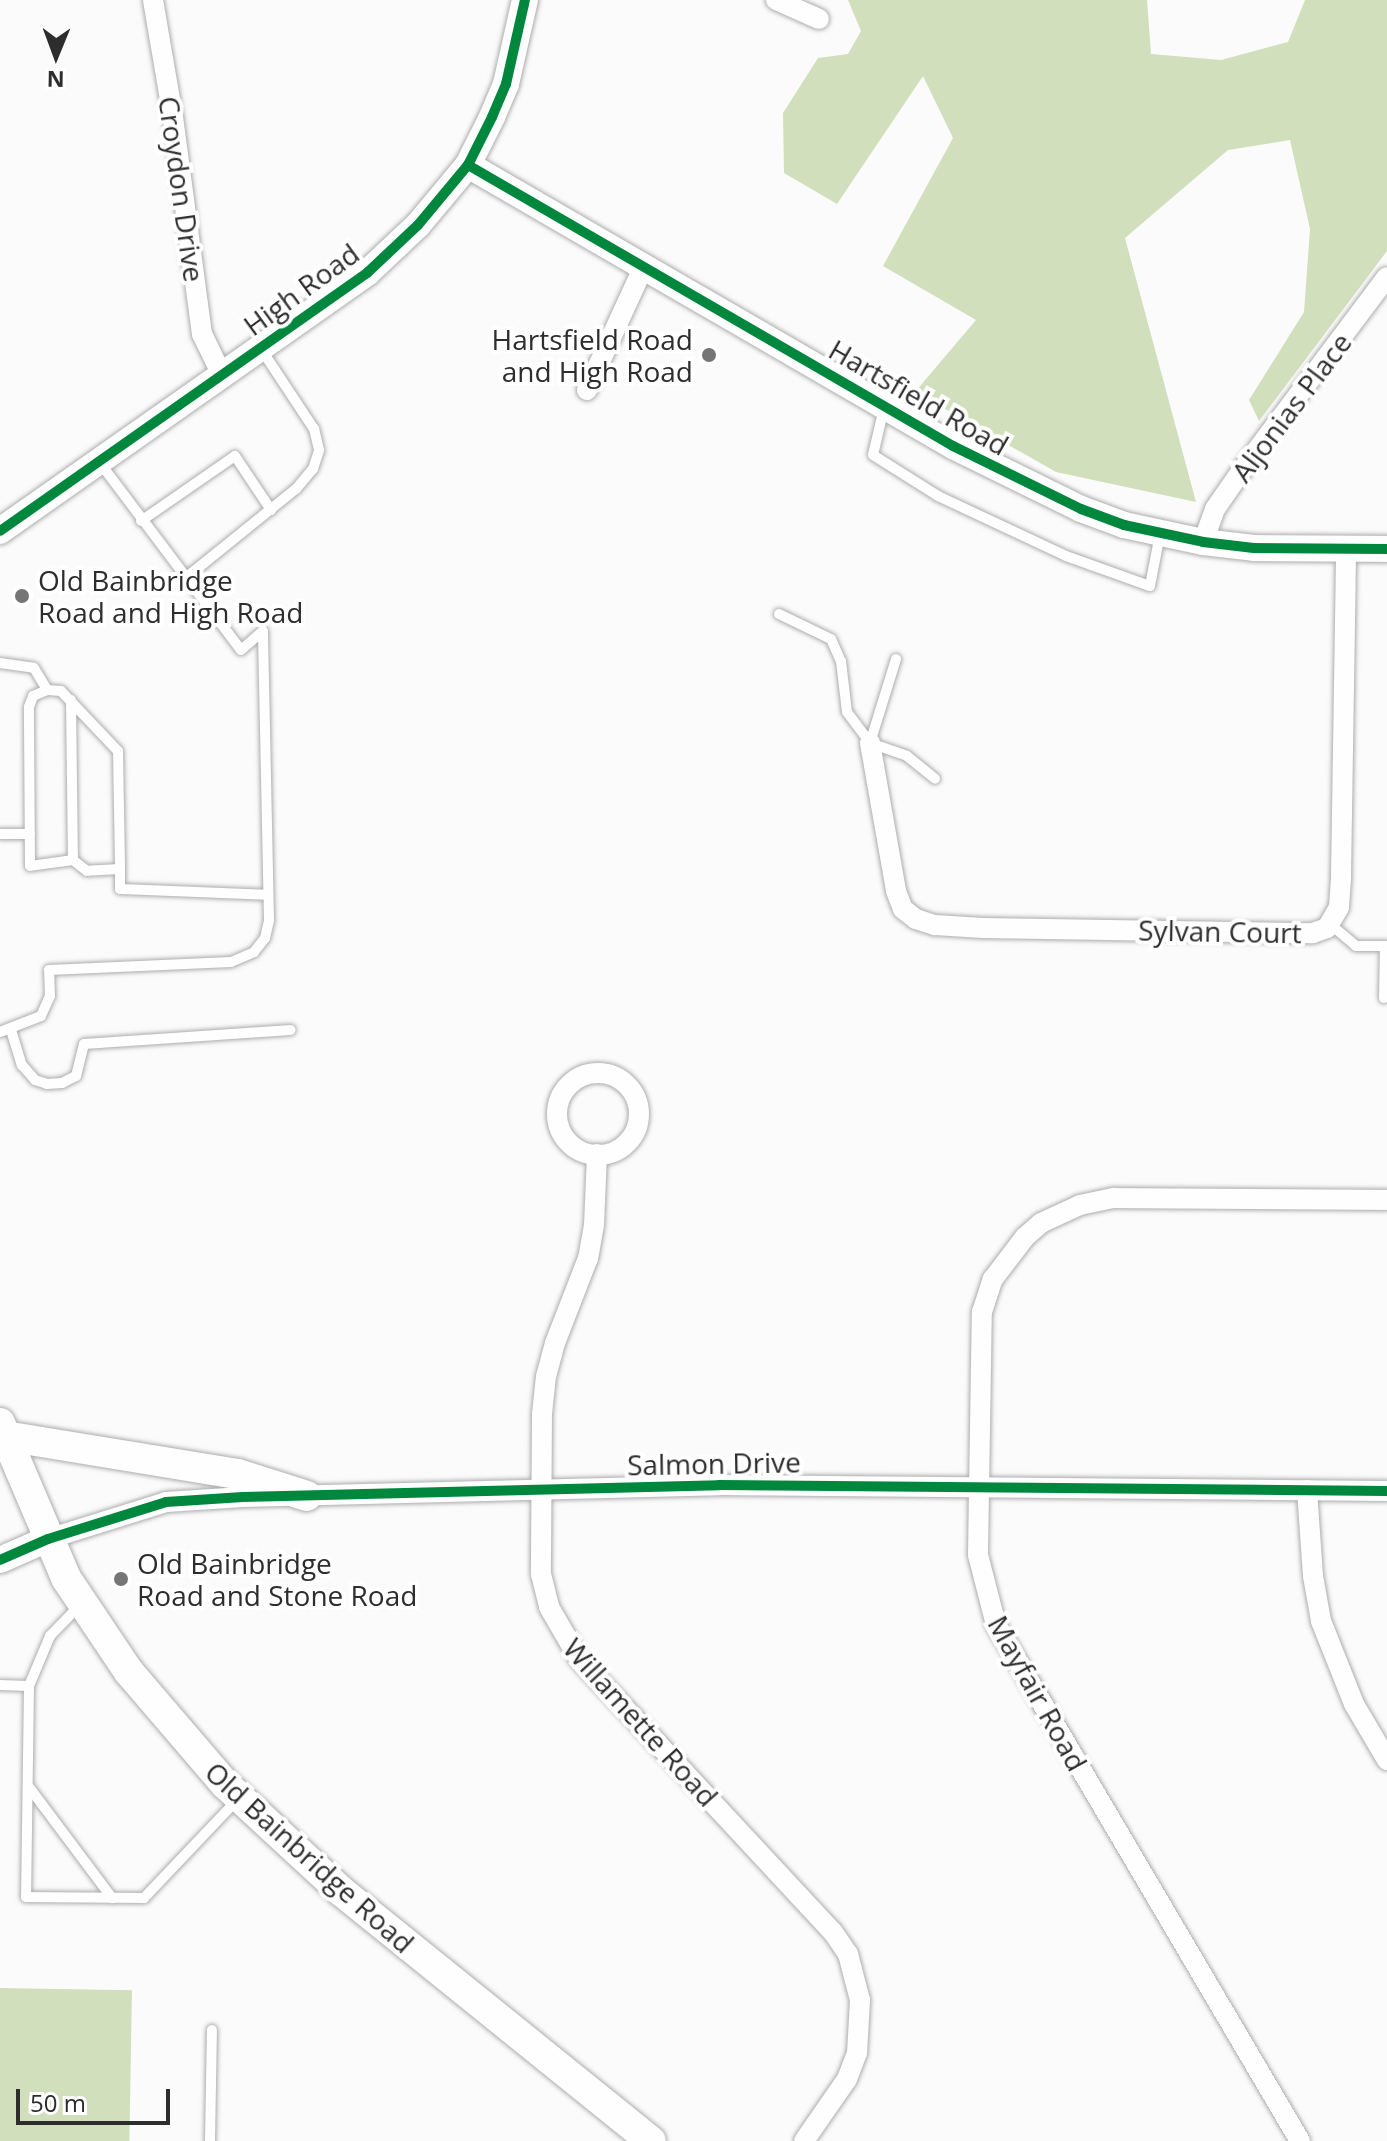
<!DOCTYPE html>
<html>
<head>
<meta charset="utf-8">
<style>
  body { margin:0 }
  #map { position:relative; width:1387px; height:2141px; overflow:hidden; background:#fbfbfb; font-family:"Open Sans",sans-serif }
  div>[style] { position:absolute }
  .forest>* { inset:0; background:#d1dfbc; transform-origin:0 0 }
  .roads { filter:drop-shadow(0 0 2px #adadad) drop-shadow(0 0 2px #adadad) }
  .service>* { height:10px; margin:-5px; padding:0 5px; transform-origin:5px; border-radius:5px; background:#fefefe }
  .minor>* { height:20px; margin:-10px; padding:0 10px; transform-origin:10px; border-radius:10px; background:#fefefe }
  .minor>.ring { margin:-10px; padding:0; box-sizing:content-box; background:none; border:20px solid #fefefe; border-radius:50% }
  .tertiary>* { height:26px; margin:-13px; padding:0 13px; transform-origin:13px; border-radius:13px; background:#fefefe }
  .secondary>* { height:30px; margin:-15px; padding:0 15px; transform-origin:15px; border-radius:15px; background:#fefefe }
  .cycleway>* { height:10px; margin:-5px; padding:0 5px; transform-origin:5px; border-radius:5px; background:#00873e }
  .dots>* { width:22px; height:22px; translate:-50% -50%; box-sizing:border-box; border:4px solid #fff; border-radius:50% }
  span { translate:-50% -50%; white-space:nowrap; text-align:center; line-height:1.15; -webkit-text-stroke:8px #fff; paint-order:stroke }
  .street-label { font-size:28px; color:#2e2d2e }
  .poi-label { font-size:28px; color:#2e2d2e }
  .right { translate:-100% -50%; text-align:right }
  .left { translate:0 -50%; text-align:left }
  .north { position:absolute; left:16px; top:16px; width:80px; height:80px; -webkit-text-stroke:6px #fff; paint-order:stroke; rotate:181deg; font-size:22px; font-weight:700; line-height:32px; text-align:center; color:#2e2d2e }
  .north::after { content:''; display:block; margin:auto; width:28px; height:36px; background:#2e2d2e; clip-path:polygon(50% 0,100% 100%,50% 72%,0 100%) }
  .scale { position:absolute; left:16px; top:2089px; width:154px; height:36px; box-sizing:border-box; border:4px solid #2e2d2e; border-top:0; padding-left:10px; font-size:24px; line-height:28px; white-space:nowrap; color:#2e2d2e; -webkit-text-stroke:6px #fff; paint-order:stroke }
</style>
</head>
<body>
<div id="map">
  <div class="forest">
    <div style="clip-path:polygon(848px 0,1147px 0,1151px 54px,1221px 60px,1288px 42px,1305px 0,1387px 0,1387px 251px,1259px 421px,1249px 400px,1304px 312px,1310px 229px,1290px 140px,1228px 150px,1125px 238px,1196px 502px,1056px 472px,915px 392px,976px 320px,883px 266px,953px 138px,923px 76px,837px 204px,784px 173px,783px 113px,818px 58px,848px 54px,861px 31px)"></div>
    <div style="left:0;top:1988px;width:132px;height:153px;rotate:1deg"></div>
  </div>
  <div class="roads">
    <div class="service">
      <div style="left:884px;top:408px;width:48px;rotate:103.2deg"></div>
      <div style="left:873px;top:455px;width:77px;rotate:32.2deg"></div>
      <div style="left:938px;top:496px;width:141px;rotate:25.1deg"></div>
      <div style="left:1066px;top:556px;width:89px;rotate:19.7deg"></div>
      <div style="left:1150px;top:586px;width:53px;rotate:-79.1deg"></div>
      <div style="left:100px;top:463px;width:234px;rotate:53deg"></div>
      <div style="left:241px;top:650px;width:29px;rotate:-41deg"></div>
      <div style="left:141px;top:521px;width:114px;rotate:-34.7deg"></div>
      <div style="left:235px;top:456px;width:65px;rotate:56.3deg"></div>
      <div style="left:188px;top:576px;width:139px;rotate:-38.9deg"></div>
      <div style="left:296px;top:489px;width:26px;rotate:-50deg"></div>
      <div style="left:313px;top:469px;width:20px;rotate:-72deg"></div>
      <div style="left:319px;top:450px;width:22px;rotate:-103deg"></div>
      <div style="left:314px;top:429px;width:96px;rotate:-123.5deg"></div>
      <div style="left:779px;top:614px;width:58px;rotate:25.7deg"></div>
      <div style="left:831px;top:639px;width:24px;rotate:66deg"></div>
      <div style="left:841px;top:661px;width:51px;rotate:83.3deg"></div>
      <div style="left:847px;top:712px;width:39px;rotate:53deg"></div>
      <div style="left:870px;top:743px;width:39px;rotate:19deg"></div>
      <div style="left:907px;top:756px;width:36px;rotate:39deg"></div>
      <div style="left:0;top:663px;width:34px;rotate:8deg"></div>
      <div style="left:34px;top:668px;width:26px;rotate:59deg"></div>
      <div style="left:71px;top:700px;width:160px;rotate:89.3deg"></div>
      <div style="left:870px;top:743px;width:88px;rotate:-72.8deg"></div>
      <div style="left:0;top:834px;width:30px"></div>
      <div style="left:120px;top:869px;width:33px;rotate:177deg"></div>
      <div style="left:87px;top:871px;width:18px;rotate:-142deg"></div>
      <div style="left:73px;top:860px;width:43px;rotate:172.1deg"></div>
      <div style="left:30px;top:866px;width:159px;rotate:-90.4deg"></div>
      <div style="left:29px;top:707px;width:12px;rotate:-70deg"></div>
      <div style="left:33px;top:696px;width:15px;rotate:-23deg"></div>
      <div style="left:47px;top:690px;width:14px;rotate:4deg"></div>
      <div style="left:61px;top:691px;width:83px;rotate:46.5deg"></div>
      <div style="left:118px;top:751px;width:118px;rotate:89deg"></div>
      <div style="left:120px;top:869px;width:20px;rotate:90deg"></div>
      <div style="left:120px;top:889px;width:147px;rotate:2.3deg"></div>
      <div style="left:1330px;top:924px;width:34px;rotate:40deg"></div>
      <div style="left:1356px;top:946px;width:31px"></div>
      <div style="left:1384px;top:998px;width:52px;rotate:-88.9deg"></div>
      <div style="left:11px;top:1030px;width:37px;rotate:73deg"></div>
      <div style="left:22px;top:1065px;width:20px;rotate:49deg"></div>
      <div style="left:35px;top:1080px;width:13px;rotate:18deg"></div>
      <div style="left:47px;top:1084px;width:15px;rotate:-4deg"></div>
      <div style="left:62px;top:1083px;width:16px;rotate:-27deg"></div>
      <div style="left:76px;top:1076px;width:33px;rotate:-76deg"></div>
      <div style="left:84px;top:1044px;width:207px;rotate:-3.9deg"></div>
      <div style="left:0;top:1032px;width:44px;rotate:-21.3deg"></div>
      <div style="left:41px;top:1016px;width:22px;rotate:-66deg"></div>
      <div style="left:50px;top:996px;width:26px;rotate:-92deg"></div>
      <div style="left:49px;top:970px;width:182px;rotate:-2.5deg"></div>
      <div style="left:231px;top:962px;width:25px;rotate:-23deg"></div>
      <div style="left:254px;top:952px;width:18px;rotate:-52deg"></div>
      <div style="left:265px;top:938px;width:18px;rotate:-77deg"></div>
      <div style="left:269px;top:920px;width:289px;rotate:-91.2deg"></div>
      <div style="left:81px;top:1604px;width:45px;rotate:134.1deg"></div>
      <div style="left:50px;top:1636px;width:54px;rotate:112.8deg"></div>
      <div style="left:29px;top:1686px;width:211px;rotate:90.8deg"></div>
      <div style="left:26px;top:1897px;width:118px;rotate:0.5deg"></div>
      <div style="left:144px;top:1898px;width:137px;rotate:-46.5deg"></div>
      <div style="left:0;top:1685px;width:29px;rotate:2deg"></div>
      <div style="left:29px;top:1787px;width:139px;rotate:53.2deg"></div>
      <div style="left:210px;top:2141px;width:111px;rotate:-89deg"></div>
    </div>
    <div class="minor">
      <div style="left:153px;top:0;width:119px;rotate:80.3deg"></div>
      <div style="left:173px;top:117px;width:219px;rotate:82.4deg"></div>
      <div style="left:202px;top:334px;width:46px;rotate:64deg"></div>
      <div style="left:776px;top:0;width:47px;rotate:23.8deg"></div>
      <div style="left:587px;top:390px;width:136px;rotate:-65.3deg"></div>
      <div style="left:1203px;top:542px;width:35px;rotate:-70deg"></div>
      <div style="left:1215px;top:509px;width:47px;rotate:-55.3deg"></div>
      <div style="left:1242px;top:470px;width:241px;rotate:-53.1deg"></div>
      <div style="left:870px;top:743px;width:150px;rotate:80deg"></div>
      <div style="left:896px;top:891px;width:19px;rotate:69deg"></div>
      <div style="left:903px;top:909px;width:16px;rotate:38deg"></div>
      <div style="left:916px;top:919px;width:20px;rotate:18deg"></div>
      <div style="left:935px;top:925px;width:48px;rotate:3.6deg"></div>
      <div style="left:983px;top:928px;width:330px;rotate:0.9deg"></div>
      <div style="left:1313px;top:933px;width:15px;rotate:-20deg"></div>
      <div style="left:1327px;top:928px;width:24px;rotate:-60deg"></div>
      <div style="left:1339px;top:907px;width:31px;rotate:-86deg"></div>
      <div style="left:1341px;top:876px;width:327px;rotate:-89.1deg"></div>
      <div class="ring" style="left:557px;top:1073px;width:62px;height:62px"></div>
      <div style="left:597px;top:1154px;width:71px;rotate:92.4deg"></div>
      <div style="left:594px;top:1225px;width:34px;rotate:100deg"></div>
      <div style="left:588px;top:1258px;width:91px;rotate:111.2deg"></div>
      <div style="left:555px;top:1343px;width:34px;rotate:105deg"></div>
      <div style="left:546px;top:1376px;width:38px;rotate:96deg"></div>
      <div style="left:542px;top:1414px;width:160px;rotate:90.4deg"></div>
      <div style="left:541px;top:1574px;width:34px;rotate:76deg"></div>
      <div style="left:549px;top:1607px;width:60px;rotate:60deg"></div>
      <div style="left:579px;top:1659px;width:373px;rotate:47.1deg"></div>
      <div style="left:833px;top:1932px;width:27px;rotate:56deg"></div>
      <div style="left:848px;top:1954px;width:48px;rotate:75.4deg"></div>
      <div style="left:860px;top:2000px;width:53px;rotate:93.2deg"></div>
      <div style="left:857px;top:2053px;width:28px;rotate:111deg"></div>
      <div style="left:847px;top:2079px;width:75px;rotate:124.7deg"></div>
      <div style="left:1307px;top:1490px;width:86px;rotate:86deg"></div>
      <div style="left:1313px;top:1576px;width:46px;rotate:79.9deg"></div>
      <div style="left:1321px;top:1621px;width:89px;rotate:68.3deg"></div>
      <div style="left:1354px;top:1704px;width:65px;rotate:59.5deg"></div>
      <div style="left:48px;top:1539px;width:124px;rotate:-17.4deg"></div>
      <div style="left:166px;top:1502px;width:77px;rotate:-3.7deg"></div>
      <div style="left:243px;top:1497px;width:476px;rotate:-1.4deg"></div>
      <div style="left:719px;top:1485px;width:668px;rotate:0.51deg"></div>
      <div style="left:1300px;top:2141px;width:599px;rotate:-120.5deg"></div>
      <div style="left:996px;top:1625px;width:72px;rotate:-104.4deg"></div>
      <div style="left:978px;top:1555px;width:243px;rotate:-89.1deg"></div>
      <div style="left:982px;top:1312px;width:35px;rotate:-72deg"></div>
      <div style="left:993px;top:1279px;width:53px;rotate:-52.7deg"></div>
      <div style="left:1025px;top:1237px;width:21px;rotate:-41deg"></div>
      <div style="left:1041px;top:1223px;width:43px;rotate:-24.8deg"></div>
      <div style="left:1080px;top:1205px;width:35px;rotate:-12deg"></div>
      <div style="left:1114px;top:1198px;width:273px;rotate:0.4deg"></div>
    </div>
    <div class="tertiary">
      <div style="left:468px;top:165px;width:561px;rotate:30.09deg"></div>
      <div style="left:953px;top:446px;width:143px;rotate:26.2deg"></div>
      <div style="left:1081px;top:509px;width:46px;rotate:20.4deg"></div>
      <div style="left:1124px;top:525px;width:81px;rotate:12.1deg"></div>
      <div style="left:1203px;top:542px;width:51px;rotate:6.7deg"></div>
      <div style="left:1254px;top:548px;width:133px;rotate:0.4deg"></div>
      <div style="left:0;top:531px;width:449px;rotate:-35.1deg"></div>
      <div style="left:367px;top:273px;width:70px;rotate:-43.3deg"></div>
      <div style="left:418px;top:225px;width:78px;rotate:-50.2deg"></div>
      <div style="left:468px;top:165px;width:54px;rotate:-63.4deg"></div>
      <div style="left:492px;top:117px;width:36px;rotate:-67deg"></div>
      <div style="left:506px;top:84px;width:86px;rotate:-77.3deg"></div>
      <div style="left:0;top:1560px;width:52px;rotate:-23.6deg"></div>
    </div>
    <div class="secondary">
      <div style="left:0;top:1423px;width:168px;rotate:66.9deg"></div>
      <div style="left:66px;top:1578px;width:113px;rotate:56.2deg"></div>
      <div style="left:129px;top:1672px;width:148px;rotate:49.4deg"></div>
      <div style="left:225px;top:1784px;width:158px;rotate:42.7deg"></div>
      <div style="left:341px;top:1891px;width:398px;rotate:38.9deg"></div>
      <div style="left:5px;top:1436px;width:236px;rotate:9.3deg"></div>
      <div style="left:238px;top:1474px;width:72px;rotate:17.7deg"></div>
    </div>
  </div>
  <div class="cycleway">
    <div style="left:468px;top:165px;width:561px;rotate:30.09deg"></div>
    <div style="left:953px;top:446px;width:143px;rotate:26.2deg"></div>
    <div style="left:1081px;top:509px;width:46px;rotate:20.4deg"></div>
    <div style="left:1124px;top:525px;width:81px;rotate:12.1deg"></div>
    <div style="left:1203px;top:542px;width:51px;rotate:6.7deg"></div>
    <div style="left:1254px;top:548px;width:133px;rotate:0.4deg"></div>
    <div style="left:0;top:531px;width:449px;rotate:-35.1deg"></div>
    <div style="left:367px;top:273px;width:70px;rotate:-43.3deg"></div>
    <div style="left:418px;top:225px;width:78px;rotate:-50.2deg"></div>
    <div style="left:468px;top:165px;width:54px;rotate:-63.4deg"></div>
    <div style="left:492px;top:117px;width:36px;rotate:-67deg"></div>
    <div style="left:506px;top:84px;width:86px;rotate:-77.3deg"></div>
    <div style="left:0;top:1560px;width:52px;rotate:-23.6deg"></div>
    <div style="left:48px;top:1539px;width:124px;rotate:-17.4deg"></div>
    <div style="left:166px;top:1502px;width:77px;rotate:-3.7deg"></div>
    <div style="left:243px;top:1497px;width:476px;rotate:-1.4deg"></div>
    <div style="left:719px;top:1485px;width:668px;rotate:0.51deg"></div>
  </div>
  <div class="dots">
    <div style="left:709px;top:355px;background:#767576"></div>
    <div style="left:22px;top:596px;background:#767576"></div>
    <div style="left:121px;top:1579px;background:#767576"></div>
  </div>
  <div class="street-label">
    <span style="left:182px;top:189px;rotate:82deg">Croydon Drive</span>
    <span style="left:301px;top:289px;rotate:-36deg">High Road</span>
    <span style="left:919px;top:397px;rotate:30deg">Hartsfield Road</span>
    <span style="left:1291px;top:407px;rotate:-53deg">Aljonias Place</span>
    <span style="left:1220px;top:931px;rotate:1deg">Sylvan Court</span>
    <span style="left:714px;top:1463px;rotate:-1deg">Salmon Drive</span>
    <span style="left:1038px;top:1693px;rotate:61deg">Mayfair Road</span>
    <span style="left:641px;top:1722px;rotate:48deg">Willamette Road</span>
    <span style="left:310px;top:1857px;rotate:42deg">Old Bainbridge Road</span>
  </div>
  <div class="poi-label">
    <span class="right" style="left:693px;top:355px">Hartsfield Road<br>and High Road</span>
    <span class="left" style="left:38px;top:596px">Old Bainbridge<br>Road and High Road</span>
    <span class="left" style="left:137px;top:1579px">Old Bainbridge<br>Road and Stone Road</span>
  </div>
  <div class="north">N</div>
  <div class="scale">50 m</div>
</div>
</body>
</html>
